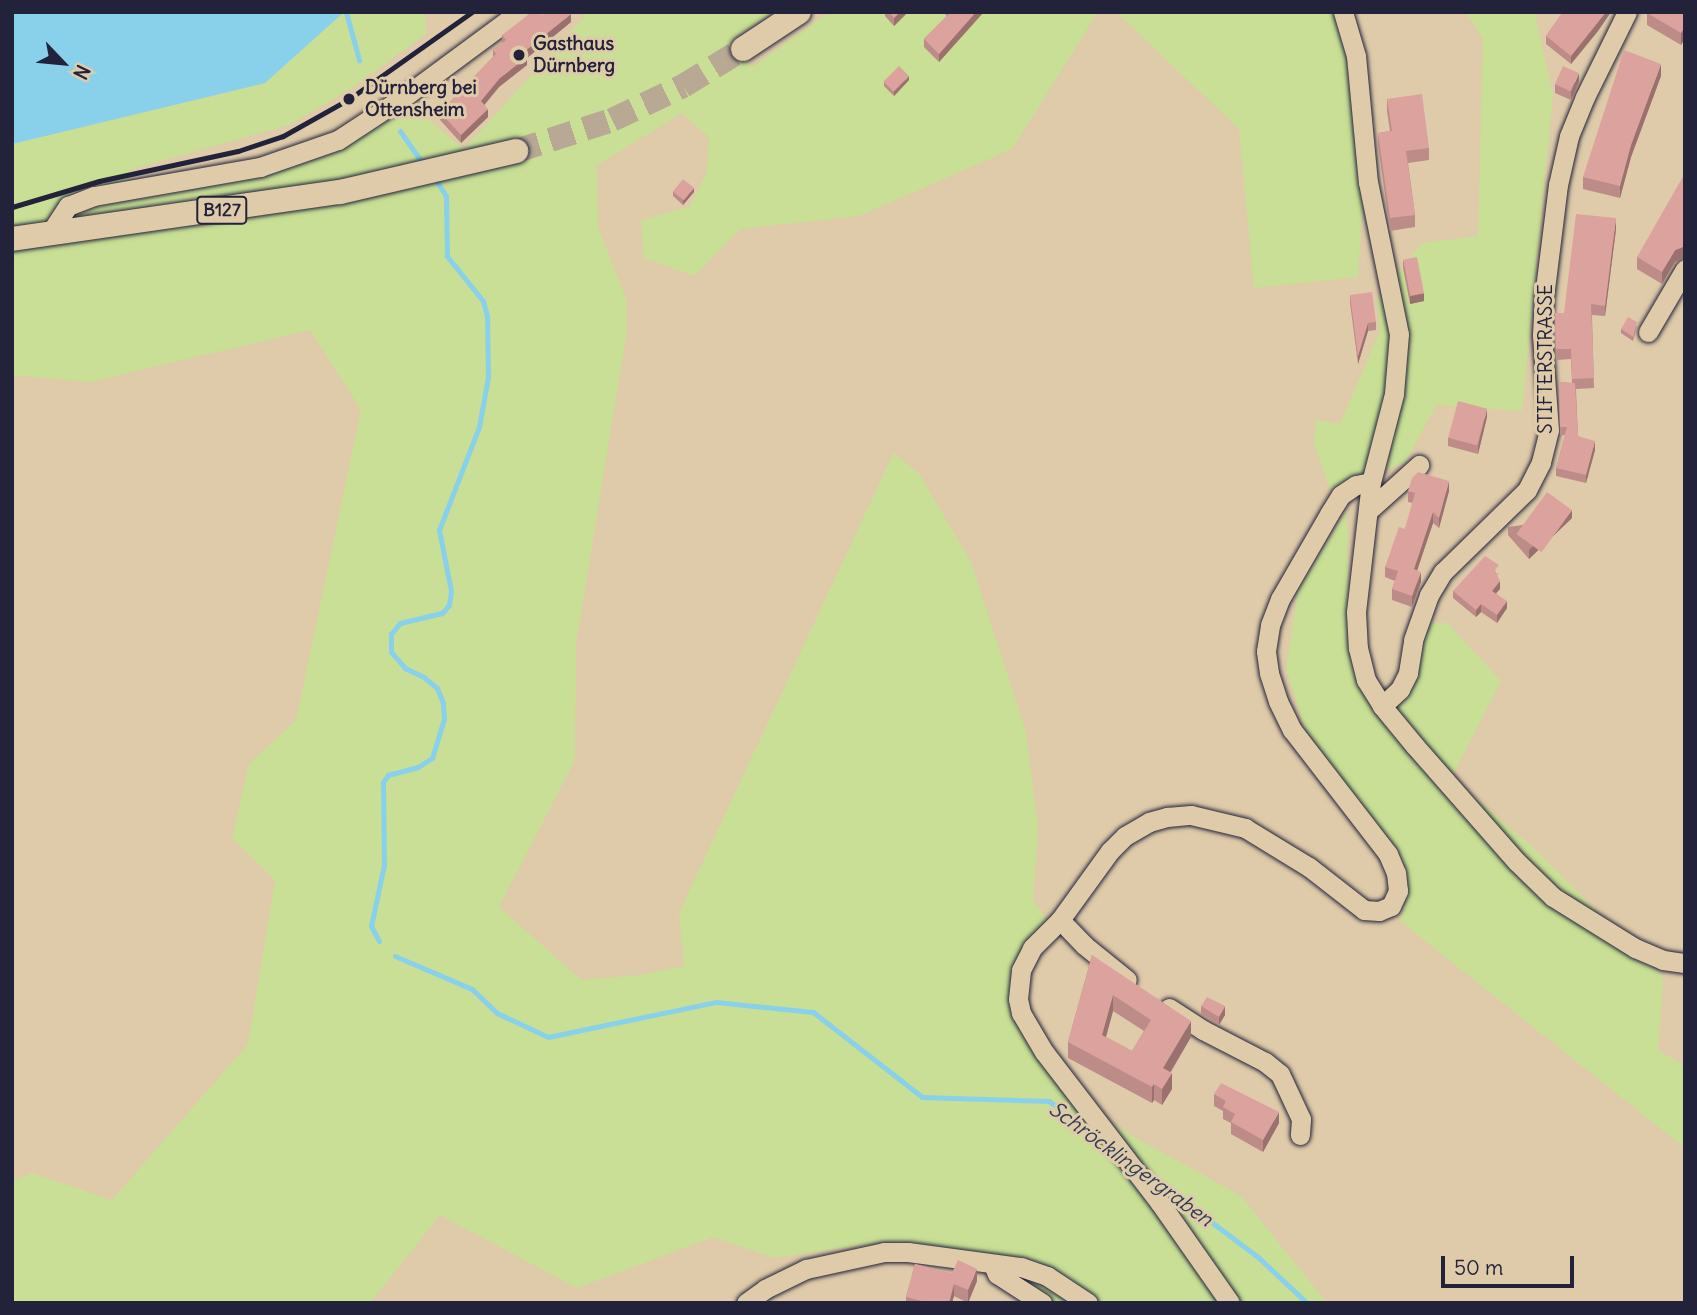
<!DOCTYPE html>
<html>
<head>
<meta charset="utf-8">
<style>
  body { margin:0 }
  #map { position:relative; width:1697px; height:1315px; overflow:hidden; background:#dfcbaa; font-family:Delius,sans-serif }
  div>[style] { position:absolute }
  .green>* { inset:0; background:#c8df95 }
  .water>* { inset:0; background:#89d0eb }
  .stream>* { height:5px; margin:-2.5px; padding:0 2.5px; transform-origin:2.5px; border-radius:2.5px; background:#89d0eb }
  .major-tunnel>* { height:24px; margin-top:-12px; transform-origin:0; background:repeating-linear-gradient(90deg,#b9a994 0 24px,transparent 0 36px) }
  .roads { filter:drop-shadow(0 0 2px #22223b) drop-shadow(0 0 2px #22223b) }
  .minor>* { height:19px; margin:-9.5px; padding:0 9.5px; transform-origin:9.5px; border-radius:9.5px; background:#dfcbaa }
  .major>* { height:24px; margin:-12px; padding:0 12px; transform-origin:12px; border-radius:12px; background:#dfcbaa }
  .rail>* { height:5px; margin:-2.5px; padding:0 2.5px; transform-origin:2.5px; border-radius:2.5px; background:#22223b }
  .wall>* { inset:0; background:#bd8b88 }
  .shaded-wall>* { inset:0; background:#9a716f }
  .building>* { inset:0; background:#dca29e; transform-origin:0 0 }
  .dots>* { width:19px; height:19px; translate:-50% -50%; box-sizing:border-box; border:4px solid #dfcbaa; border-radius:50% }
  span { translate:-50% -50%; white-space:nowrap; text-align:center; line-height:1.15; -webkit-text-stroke:6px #dfcbaa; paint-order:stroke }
  .shield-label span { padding:2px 5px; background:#dfcbaa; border:2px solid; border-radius:5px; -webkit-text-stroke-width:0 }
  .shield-label { font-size:18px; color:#22223b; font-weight:700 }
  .poi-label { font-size:19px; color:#22223b; font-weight:700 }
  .left { translate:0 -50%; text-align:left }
  .street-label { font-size:19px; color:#22223b }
  .water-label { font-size:21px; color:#313c55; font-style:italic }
  .frame { position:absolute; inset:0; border:14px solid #22223b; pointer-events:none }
  .north { position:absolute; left:28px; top:28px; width:70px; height:70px; -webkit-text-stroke:5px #dfcbaa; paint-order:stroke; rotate:116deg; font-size:19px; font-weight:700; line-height:28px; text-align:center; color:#22223b }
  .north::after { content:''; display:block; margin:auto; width:24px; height:32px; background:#22223b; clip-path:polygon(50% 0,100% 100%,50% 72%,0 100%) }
  .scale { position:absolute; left:1441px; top:1256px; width:133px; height:32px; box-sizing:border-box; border:4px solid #22223b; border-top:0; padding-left:9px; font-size:21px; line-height:24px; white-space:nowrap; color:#22223b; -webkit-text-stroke:5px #dfcbaa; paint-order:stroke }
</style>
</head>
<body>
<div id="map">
  <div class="green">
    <div style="clip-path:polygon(344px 12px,425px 12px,427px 33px,352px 88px,289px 125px,129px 170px,132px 194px,279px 171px,344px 146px,410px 105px,464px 149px,584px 17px,583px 12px,773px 12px,731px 39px,752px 67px,822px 17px,836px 12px,1098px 12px,1012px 149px,859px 216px,740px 229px,694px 276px,644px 258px,641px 220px,689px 207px,707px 172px,709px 137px,682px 113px,597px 165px,598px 227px,627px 301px,627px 331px,576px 643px,575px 760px,499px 907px,581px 980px,639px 975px,684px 966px,679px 913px,894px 452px,920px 475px,971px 562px,1026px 732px,1038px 828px,1033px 900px,1047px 920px,1011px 971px,1069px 1095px,1131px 1135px,1241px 1196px,1327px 1303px,1051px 1303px,986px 1253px,884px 1242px,774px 1258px,713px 1237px,577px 1288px,440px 1215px,370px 1303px,12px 1303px,12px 1182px,32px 1173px,112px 1200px,248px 1044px,275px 880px,232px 838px,249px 764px,296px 720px,361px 410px,310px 330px,90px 382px,12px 375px,12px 144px,265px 83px)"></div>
    <div style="clip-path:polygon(1116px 12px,1342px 12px,1366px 146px,1358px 277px,1254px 288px,1239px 129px)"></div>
    <div style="clip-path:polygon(1466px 12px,1534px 12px,1553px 94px,1522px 411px,1436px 405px,1405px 463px,1330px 489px,1314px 444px,1316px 420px,1340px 424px,1380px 331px,1377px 299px,1422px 243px,1478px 236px,1483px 39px)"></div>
    <div style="clip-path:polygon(1347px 510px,1349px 633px,1376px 714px,1425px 623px,1447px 623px,1501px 681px,1452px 777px,1538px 852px,1663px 977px,1658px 1050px,1685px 1066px,1685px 1148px,1400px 921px,1407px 890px,1406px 868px,1310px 742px,1286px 670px,1298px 590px)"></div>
  </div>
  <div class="water">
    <div style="clip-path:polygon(12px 12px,344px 12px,265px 83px,12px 144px)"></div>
  </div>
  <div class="stream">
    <div style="left:346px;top:12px;width:50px;rotate:74.8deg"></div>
    <div style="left:400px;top:131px;width:40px;rotate:55.1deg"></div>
    <div style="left:379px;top:941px;width:17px;rotate:-118deg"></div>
    <div style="left:371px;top:926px;width:62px;rotate:-78deg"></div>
    <div style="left:384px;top:865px;width:83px;rotate:-90.7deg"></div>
    <div style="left:383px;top:782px;width:9px;rotate:-54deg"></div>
    <div style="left:388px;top:775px;width:31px;rotate:-15deg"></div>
    <div style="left:418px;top:767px;width:17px;rotate:-33deg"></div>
    <div style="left:432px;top:758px;width:41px;rotate:-72.9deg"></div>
    <div style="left:444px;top:719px;width:16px;rotate:-94deg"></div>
    <div style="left:443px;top:703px;width:16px;rotate:-112deg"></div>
    <div style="left:437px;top:688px;width:17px;rotate:-140deg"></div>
    <div style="left:424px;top:677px;width:21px;rotate:-155deg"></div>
    <div style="left:405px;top:668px;width:21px;rotate:-131deg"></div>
    <div style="left:391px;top:652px;width:18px;rotate:-90deg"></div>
    <div style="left:391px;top:634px;width:14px;rotate:-51deg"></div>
    <div style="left:400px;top:623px;width:43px;rotate:-13.4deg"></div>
    <div style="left:442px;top:613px;width:11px;rotate:-49deg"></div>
    <div style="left:449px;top:605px;width:14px;rotate:-82deg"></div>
    <div style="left:451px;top:591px;width:62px;rotate:-101.1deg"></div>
    <div style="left:439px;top:530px;width:110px;rotate:-68.8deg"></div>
    <div style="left:479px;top:427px;width:51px;rotate:-79.8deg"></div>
    <div style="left:488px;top:377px;width:61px;rotate:-90.9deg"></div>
    <div style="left:487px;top:316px;width:16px;rotate:-105deg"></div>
    <div style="left:483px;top:301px;width:58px;rotate:-128.7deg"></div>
    <div style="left:447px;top:256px;width:60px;rotate:-91deg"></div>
    <div style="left:446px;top:196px;width:22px;rotate:-122deg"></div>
    <div style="left:395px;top:956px;width:84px;rotate:23.2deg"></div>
    <div style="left:472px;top:989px;width:35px;rotate:44deg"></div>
    <div style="left:497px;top:1013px;width:56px;rotate:25.2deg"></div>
    <div style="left:548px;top:1037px;width:172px;rotate:-11.8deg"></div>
    <div style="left:716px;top:1002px;width:98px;rotate:5.9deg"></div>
    <div style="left:813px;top:1012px;width:138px;rotate:37.9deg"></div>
    <div style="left:922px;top:1097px;width:127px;rotate:1.8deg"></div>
    <div style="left:1049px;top:1101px;width:65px;rotate:36.9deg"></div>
    <div style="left:1149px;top:1175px;width:138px;rotate:37deg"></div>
    <div style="left:1259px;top:1258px;width:66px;rotate:43.2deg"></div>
  </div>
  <div class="major-tunnel">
    <div style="left:516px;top:151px;width:101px;rotate:-17.9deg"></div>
    <div style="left:612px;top:120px;width:79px;rotate:-25.6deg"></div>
    <div style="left:683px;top:86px;width:70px;rotate:-31.7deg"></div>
  </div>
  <div class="roads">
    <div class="minor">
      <div style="left:1343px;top:12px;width:46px;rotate:73.5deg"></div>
      <div style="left:1356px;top:56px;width:127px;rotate:84.6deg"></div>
      <div style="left:1368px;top:182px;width:155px;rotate:78.5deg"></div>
      <div style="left:1399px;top:334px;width:60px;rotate:94.8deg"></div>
      <div style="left:1394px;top:394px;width:91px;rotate:104.6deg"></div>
      <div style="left:1371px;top:482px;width:131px;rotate:96.6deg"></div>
      <div style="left:1356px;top:612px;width:36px;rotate:87deg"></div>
      <div style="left:1358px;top:648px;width:33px;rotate:76deg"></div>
      <div style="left:1366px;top:680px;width:31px;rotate:58deg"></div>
      <div style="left:1382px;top:706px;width:52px;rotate:50.5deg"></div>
      <div style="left:1415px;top:746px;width:154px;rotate:48.7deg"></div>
      <div style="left:1517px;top:862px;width:50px;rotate:44.2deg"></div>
      <div style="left:1553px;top:897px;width:97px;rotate:31.9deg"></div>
      <div style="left:1635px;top:948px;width:30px;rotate:23deg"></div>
      <div style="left:1663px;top:960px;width:22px;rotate:8deg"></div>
      <div style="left:49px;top:235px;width:35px;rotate:-57deg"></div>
      <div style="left:68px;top:206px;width:28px;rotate:-21deg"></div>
      <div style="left:94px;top:196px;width:169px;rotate:-9.9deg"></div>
      <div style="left:260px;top:167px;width:83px;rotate:-19.1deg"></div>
      <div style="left:338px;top:140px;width:84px;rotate:-33.3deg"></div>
      <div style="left:408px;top:94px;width:138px;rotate:-36.5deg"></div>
      <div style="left:1648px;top:332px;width:73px;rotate:-59.6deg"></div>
      <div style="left:1368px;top:511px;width:69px;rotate:-42deg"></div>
      <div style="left:1382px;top:706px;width:25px;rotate:-43deg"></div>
      <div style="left:1400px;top:689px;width:18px;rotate:-63deg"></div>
      <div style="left:1408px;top:673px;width:33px;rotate:-81deg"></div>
      <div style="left:1413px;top:640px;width:48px;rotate:-70.4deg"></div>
      <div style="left:1429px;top:595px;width:27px;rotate:-59deg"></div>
      <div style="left:1443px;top:572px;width:117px;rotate:-44.3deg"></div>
      <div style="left:1527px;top:490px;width:31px;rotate:-63deg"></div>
      <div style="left:1541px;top:462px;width:33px;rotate:-76deg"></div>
      <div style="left:1549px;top:430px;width:95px;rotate:-94.2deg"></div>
      <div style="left:1542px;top:335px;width:38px;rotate:-87deg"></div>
      <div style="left:1544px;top:297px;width:113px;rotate:-82.9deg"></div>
      <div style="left:1558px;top:185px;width:50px;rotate:-77.3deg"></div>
      <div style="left:1569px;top:136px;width:42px;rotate:-67.7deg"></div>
      <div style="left:1585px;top:97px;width:95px;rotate:-63.7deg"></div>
      <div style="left:1060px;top:920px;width:35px;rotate:46deg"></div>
      <div style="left:1084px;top:945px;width:55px;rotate:39.1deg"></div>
      <div style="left:1169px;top:1008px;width:40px;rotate:32.9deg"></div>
      <div style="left:1203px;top:1030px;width:70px;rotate:27.3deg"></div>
      <div style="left:1265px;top:1062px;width:19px;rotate:39deg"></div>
      <div style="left:1280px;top:1074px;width:50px;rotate:65deg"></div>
      <div style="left:1301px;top:1119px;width:16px;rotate:94deg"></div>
      <div style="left:993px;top:1265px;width:10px;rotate:66deg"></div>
      <div style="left:997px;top:1274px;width:54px;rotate:32.8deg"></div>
      <div style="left:746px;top:1303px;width:24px;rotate:-36deg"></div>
      <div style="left:765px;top:1289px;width:46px;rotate:-26deg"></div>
      <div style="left:806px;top:1269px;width:80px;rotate:-12.3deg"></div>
      <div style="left:884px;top:1252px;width:24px"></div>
      <div style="left:908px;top:1252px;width:114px;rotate:7.6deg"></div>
      <div style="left:1021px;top:1267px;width:28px;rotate:19deg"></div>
      <div style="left:1047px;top:1276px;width:49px;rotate:33.4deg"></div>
      <div style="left:1230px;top:1303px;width:122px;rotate:-125deg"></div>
      <div style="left:1160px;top:1203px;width:190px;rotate:-127.5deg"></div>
      <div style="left:1044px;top:1052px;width:45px;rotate:-120.5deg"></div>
      <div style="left:1021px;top:1013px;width:14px;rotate:-102deg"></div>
      <div style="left:1018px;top:999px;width:29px;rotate:-84deg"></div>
      <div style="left:1021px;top:970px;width:25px;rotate:-63deg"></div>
      <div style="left:1032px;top:948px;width:40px;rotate:-45deg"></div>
      <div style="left:1060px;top:920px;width:85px;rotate:-54.1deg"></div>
      <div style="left:1110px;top:851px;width:21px;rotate:-45deg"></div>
      <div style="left:1125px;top:836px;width:28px;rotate:-30deg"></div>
      <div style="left:1149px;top:822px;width:19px;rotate:-16deg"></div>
      <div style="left:1167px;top:817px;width:24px;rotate:-5deg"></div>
      <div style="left:1191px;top:815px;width:56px;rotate:13.5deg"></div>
      <div style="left:1245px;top:828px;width:75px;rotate:31.4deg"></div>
      <div style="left:1309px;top:867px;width:70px;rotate:38deg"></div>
      <div style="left:1364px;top:910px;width:15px;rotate:4deg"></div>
      <div style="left:1379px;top:911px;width:13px;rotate:-23deg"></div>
      <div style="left:1391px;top:906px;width:17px;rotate:-65deg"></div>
      <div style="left:1398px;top:891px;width:18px;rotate:-96deg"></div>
      <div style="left:1396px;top:873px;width:21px;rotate:-113deg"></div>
      <div style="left:1388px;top:854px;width:157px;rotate:-127.7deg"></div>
      <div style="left:1292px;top:730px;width:32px;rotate:-116deg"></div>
      <div style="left:1278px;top:701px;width:29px;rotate:-108deg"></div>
      <div style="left:1269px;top:673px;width:22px;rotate:-98deg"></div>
      <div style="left:1266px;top:651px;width:26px;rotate:-81deg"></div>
      <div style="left:1270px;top:625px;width:28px;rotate:-69deg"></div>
      <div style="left:1280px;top:599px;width:98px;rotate:-60deg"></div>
      <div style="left:1329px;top:514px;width:22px;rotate:-58deg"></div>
      <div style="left:1341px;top:495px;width:18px;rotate:-34deg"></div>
      <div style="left:1356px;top:485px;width:15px;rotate:-11deg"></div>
    </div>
    <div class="major">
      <div style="left:743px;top:49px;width:67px;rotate:-33.5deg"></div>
      <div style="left:12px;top:239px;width:331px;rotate:-8.2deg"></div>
      <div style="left:340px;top:192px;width:181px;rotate:-13.1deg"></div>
    </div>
  </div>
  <div class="rail">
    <div style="left:12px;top:207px;width:91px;rotate:-16.6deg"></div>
    <div style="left:99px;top:181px;width:142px;rotate:-12.2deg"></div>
    <div style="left:238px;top:151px;width:47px;rotate:-18.4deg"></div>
    <div style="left:283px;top:136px;width:76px;rotate:-29.3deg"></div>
    <div style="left:349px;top:99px;width:151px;rotate:-35.3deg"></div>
  </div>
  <div class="wall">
    <div style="clip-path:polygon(885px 12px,907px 12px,907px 13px,894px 26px,885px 16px)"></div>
    <div style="clip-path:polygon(943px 12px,982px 12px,982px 14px,939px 62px,924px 47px,924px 39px,947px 16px)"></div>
    <div style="clip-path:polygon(1563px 12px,1611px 12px,1598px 31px,1571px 64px,1546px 44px,1546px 36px)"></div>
    <div style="clip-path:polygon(1647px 12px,1685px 12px,1681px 45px,1647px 25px)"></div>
    <div style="clip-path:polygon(542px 15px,571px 22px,527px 58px,527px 65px,499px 87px,484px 105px,488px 117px,461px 143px,440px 120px,440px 112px,493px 57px,493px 50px,502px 43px,502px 35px)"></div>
    <div style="clip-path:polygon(1661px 76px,1631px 157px,1620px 198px,1583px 189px,1583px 177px)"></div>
    <div style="clip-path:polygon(909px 80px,894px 96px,884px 86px,884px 82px)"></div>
    <div style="clip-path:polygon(1579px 82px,1571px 100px,1555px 93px,1555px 84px)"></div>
    <div style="clip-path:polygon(1387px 99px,1429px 148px,1429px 160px,1408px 163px,1415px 215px,1415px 227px,1390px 231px,1378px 145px,1378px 133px,1390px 131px,1387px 111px)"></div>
    <div style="clip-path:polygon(673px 192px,694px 192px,683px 205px,673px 196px)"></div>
    <div style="clip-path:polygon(1616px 229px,1605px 316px,1592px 315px,1594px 388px,1576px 389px,1578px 436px,1595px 450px,1586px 483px,1556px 476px,1556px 468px,1565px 435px,1560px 435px,1559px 382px,1572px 383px,1571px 359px,1556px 360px,1555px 313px,1564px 313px)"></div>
    <div style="clip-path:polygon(1637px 257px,1675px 262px,1662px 284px,1637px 269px)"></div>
    <div style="clip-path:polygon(1403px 260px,1424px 301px,1410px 304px,1403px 268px)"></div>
    <div style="clip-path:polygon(1350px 295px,1376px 322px,1376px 330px,1368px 331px,1358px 364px,1350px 303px)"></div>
    <div style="clip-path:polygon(1637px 326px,1633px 341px,1621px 333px,1621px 329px)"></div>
    <div style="clip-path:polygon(1487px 417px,1478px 454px,1448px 446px,1448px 438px)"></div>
    <div style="clip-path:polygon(1408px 491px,1449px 491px,1439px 528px,1433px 523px,1417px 570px,1421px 582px,1412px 607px,1392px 600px,1392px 589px,1395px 581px,1385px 577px,1385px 567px,1405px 529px,1413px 503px,1408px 502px)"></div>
    <div style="clip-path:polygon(1572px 518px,1529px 559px,1508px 535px,1508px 527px)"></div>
    <div style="clip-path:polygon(1499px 573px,1497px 575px,1500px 589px,1496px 593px,1507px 608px,1497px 623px,1481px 612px,1476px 617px,1453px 598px,1453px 591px)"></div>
    <div style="clip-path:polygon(evenodd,1092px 955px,1191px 1037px,1171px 1072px,1172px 1089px,1162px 1105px,1154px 1100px,1152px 1103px,1068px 1058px,1068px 1042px,1092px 955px,1113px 1011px,1144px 1031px,1132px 1051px,1106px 1037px,1113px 1011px)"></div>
    <div style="clip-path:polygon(1201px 1006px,1225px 1015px,1219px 1025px,1201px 1014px)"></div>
    <div style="clip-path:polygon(1214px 1094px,1279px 1123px,1263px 1152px,1231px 1134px,1231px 1123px,1223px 1119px,1223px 1111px,1214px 1106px)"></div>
    <div style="clip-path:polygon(915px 1264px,977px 1281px,968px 1303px,954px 1296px,952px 1303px,906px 1303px,906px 1297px)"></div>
  </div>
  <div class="shaded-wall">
    <div style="clip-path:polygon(900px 12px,907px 12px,907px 13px,894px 26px,894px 18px)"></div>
    <div style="clip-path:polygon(976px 12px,982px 12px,982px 14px,939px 62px,939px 54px)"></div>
    <div style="clip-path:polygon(1606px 12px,1611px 12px,1598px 31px,1571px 64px,1571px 56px)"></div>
    <div style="clip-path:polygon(571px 14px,571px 22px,527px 58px,527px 65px,499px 87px,481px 109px,481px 101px,499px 79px,524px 52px)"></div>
    <div style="clip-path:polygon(1685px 27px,1685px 39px,1681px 45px,1681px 33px)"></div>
    <div style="clip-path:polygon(1661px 64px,1661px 76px,1631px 157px,1620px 198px,1620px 186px,1631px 145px)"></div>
    <div style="clip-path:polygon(1579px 73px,1579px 82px,1571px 100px,1571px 92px)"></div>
    <div style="clip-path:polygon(909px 76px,909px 80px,894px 96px,894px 92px)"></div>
    <div style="clip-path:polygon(488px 109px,488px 117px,461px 143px,461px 135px)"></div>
    <div style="clip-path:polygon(694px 188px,694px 192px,683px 205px,683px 201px)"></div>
    <div style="clip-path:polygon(1616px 218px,1616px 229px,1605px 316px,1605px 306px)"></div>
    <div style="clip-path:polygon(1685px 246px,1685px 258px,1675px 262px,1662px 284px,1662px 272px,1675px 250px)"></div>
    <div style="clip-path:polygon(1424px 293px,1424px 301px,1410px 304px,1410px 296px)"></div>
    <div style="clip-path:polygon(1368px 323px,1368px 331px,1358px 364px,1358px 356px)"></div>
    <div style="clip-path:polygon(1487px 409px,1487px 417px,1478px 454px,1478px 446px)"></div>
    <div style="clip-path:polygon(1595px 441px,1595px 450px,1586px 483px,1586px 475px)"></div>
    <div style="clip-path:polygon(1449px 481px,1449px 491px,1439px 528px,1439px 518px)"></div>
    <div style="clip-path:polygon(1572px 510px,1572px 518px,1529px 559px,1529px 550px)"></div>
    <div style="clip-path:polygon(1433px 512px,1433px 523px,1414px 580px,1414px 569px)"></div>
    <div style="clip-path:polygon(1421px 572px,1421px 582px,1412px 607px,1412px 596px)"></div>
    <div style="clip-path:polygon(1500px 581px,1500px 589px,1492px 598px,1492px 591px)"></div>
    <div style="clip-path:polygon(1507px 601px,1507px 608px,1497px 623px,1497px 615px)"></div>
    <div style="clip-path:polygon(1481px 604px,1481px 612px,1476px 617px,1476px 610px)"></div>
    <div style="clip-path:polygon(1113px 995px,1113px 1011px,1102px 1051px,1102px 1035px)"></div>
    <div style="clip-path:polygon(1225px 1006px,1225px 1015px,1219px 1025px,1219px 1017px)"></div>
    <div style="clip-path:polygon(1191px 1021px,1191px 1037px,1163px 1084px,1163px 1068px)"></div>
    <div style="clip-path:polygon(1172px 1073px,1172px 1089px,1162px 1105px,1162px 1089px)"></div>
    <div style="clip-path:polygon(1154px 1084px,1154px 1100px,1152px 1103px,1152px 1087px)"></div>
    <div style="clip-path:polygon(1279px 1112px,1279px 1123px,1263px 1152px,1263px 1140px)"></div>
    <div style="clip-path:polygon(977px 1269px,977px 1281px,968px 1303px,968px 1290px)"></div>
    <div style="clip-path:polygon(954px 1284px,954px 1296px,952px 1303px,949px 1303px)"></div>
  </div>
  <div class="building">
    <div style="clip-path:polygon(532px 12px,539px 12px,542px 15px,547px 12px,570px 12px,571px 14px,524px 52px,527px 57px,499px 79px,481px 101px,488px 109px,461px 135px,440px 112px,496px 54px,493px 50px,506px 40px,502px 35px)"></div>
    <div style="clip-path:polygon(889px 12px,900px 12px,894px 18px)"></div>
    <div style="clip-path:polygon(951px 12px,976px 12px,939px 54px,924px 39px)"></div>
    <div style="clip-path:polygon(1563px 12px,1606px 12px,1571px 56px,1546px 36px)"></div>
    <div style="clip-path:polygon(1685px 12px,1685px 27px,1681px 33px,1647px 13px)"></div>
    <div style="clip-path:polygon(1624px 50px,1661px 64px,1631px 145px,1620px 186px,1583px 177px)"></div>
    <div style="left:899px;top:66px;width:14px;height:22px;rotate:45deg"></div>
    <div style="left:1563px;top:66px;width:17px;height:20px;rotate:24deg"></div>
    <div style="clip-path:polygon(1422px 94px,1429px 148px,1406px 151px,1415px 215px,1390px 218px,1378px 133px,1392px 131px,1387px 99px)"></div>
    <div style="clip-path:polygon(1685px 173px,1685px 246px,1675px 250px,1662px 272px,1637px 257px)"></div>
    <div style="left:683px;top:179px;width:14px;height:16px;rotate:39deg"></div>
    <div style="clip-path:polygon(1576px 214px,1616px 218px,1605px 306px,1591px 304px,1594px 378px,1572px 379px,1571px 349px,1556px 349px,1555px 313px,1564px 313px)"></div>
    <div style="left:1417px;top:257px;width:37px;height:14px;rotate:79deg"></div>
    <div style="clip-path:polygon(1372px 292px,1376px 322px,1368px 323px,1358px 356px,1350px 295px)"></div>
    <div style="clip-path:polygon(1628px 317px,1637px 322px,1633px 337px,1621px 329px)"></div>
    <div style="clip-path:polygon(1559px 382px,1575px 383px,1578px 436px,1595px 441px,1586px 475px,1556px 468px,1567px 427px,1560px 427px)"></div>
    <div style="left:1458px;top:401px;width:30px;height:38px;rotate:15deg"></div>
    <div style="clip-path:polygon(1418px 472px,1449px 481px,1439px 518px,1433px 512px,1414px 569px,1421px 572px,1412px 596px,1392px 589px,1398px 571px,1385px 567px,1399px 527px,1405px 529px,1415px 493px,1408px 491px,1412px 478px)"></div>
    <div style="left:1547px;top:492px;width:31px;height:52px;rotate:36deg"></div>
    <div style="clip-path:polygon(1485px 556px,1499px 565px,1495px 570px,1500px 581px,1492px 591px,1507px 601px,1497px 615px,1481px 604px,1476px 610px,1453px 591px)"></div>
    <div style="clip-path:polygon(evenodd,1092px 955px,1191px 1021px,1163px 1068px,1172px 1073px,1162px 1089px,1154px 1084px,1152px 1087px,1068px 1042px,1092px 955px,1113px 995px,1151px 1020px,1132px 1051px,1102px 1035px,1113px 995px)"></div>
    <div style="clip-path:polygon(1207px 997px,1225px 1006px,1219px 1017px,1201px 1006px)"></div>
    <div style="clip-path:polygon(1221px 1083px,1279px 1112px,1263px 1140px,1231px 1122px,1235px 1114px,1223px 1107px,1226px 1101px,1214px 1094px)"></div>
    <div style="clip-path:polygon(958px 1260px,977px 1269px,968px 1290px,954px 1284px,949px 1303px,930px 1303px,906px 1297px,915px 1264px,952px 1273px)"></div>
  </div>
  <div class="dots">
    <div style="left:519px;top:55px;background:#22223b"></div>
    <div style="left:349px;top:99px;background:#22223b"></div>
  </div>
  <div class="shield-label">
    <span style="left:222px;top:210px">B127</span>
  </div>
  <div class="poi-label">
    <span class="left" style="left:533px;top:55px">Gasthaus<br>Dürnberg</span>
    <span class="left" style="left:365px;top:99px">Dürnberg bei<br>Ottensheim</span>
  </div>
  <div class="street-label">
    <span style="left:1546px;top:359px;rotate:-90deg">STIFTERSTRASSE</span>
  </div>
  <div class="water-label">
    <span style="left:1131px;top:1164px;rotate:36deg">Schröcklingergraben</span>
  </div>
  <div class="frame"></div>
  <div class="north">N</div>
  <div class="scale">50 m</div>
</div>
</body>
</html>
